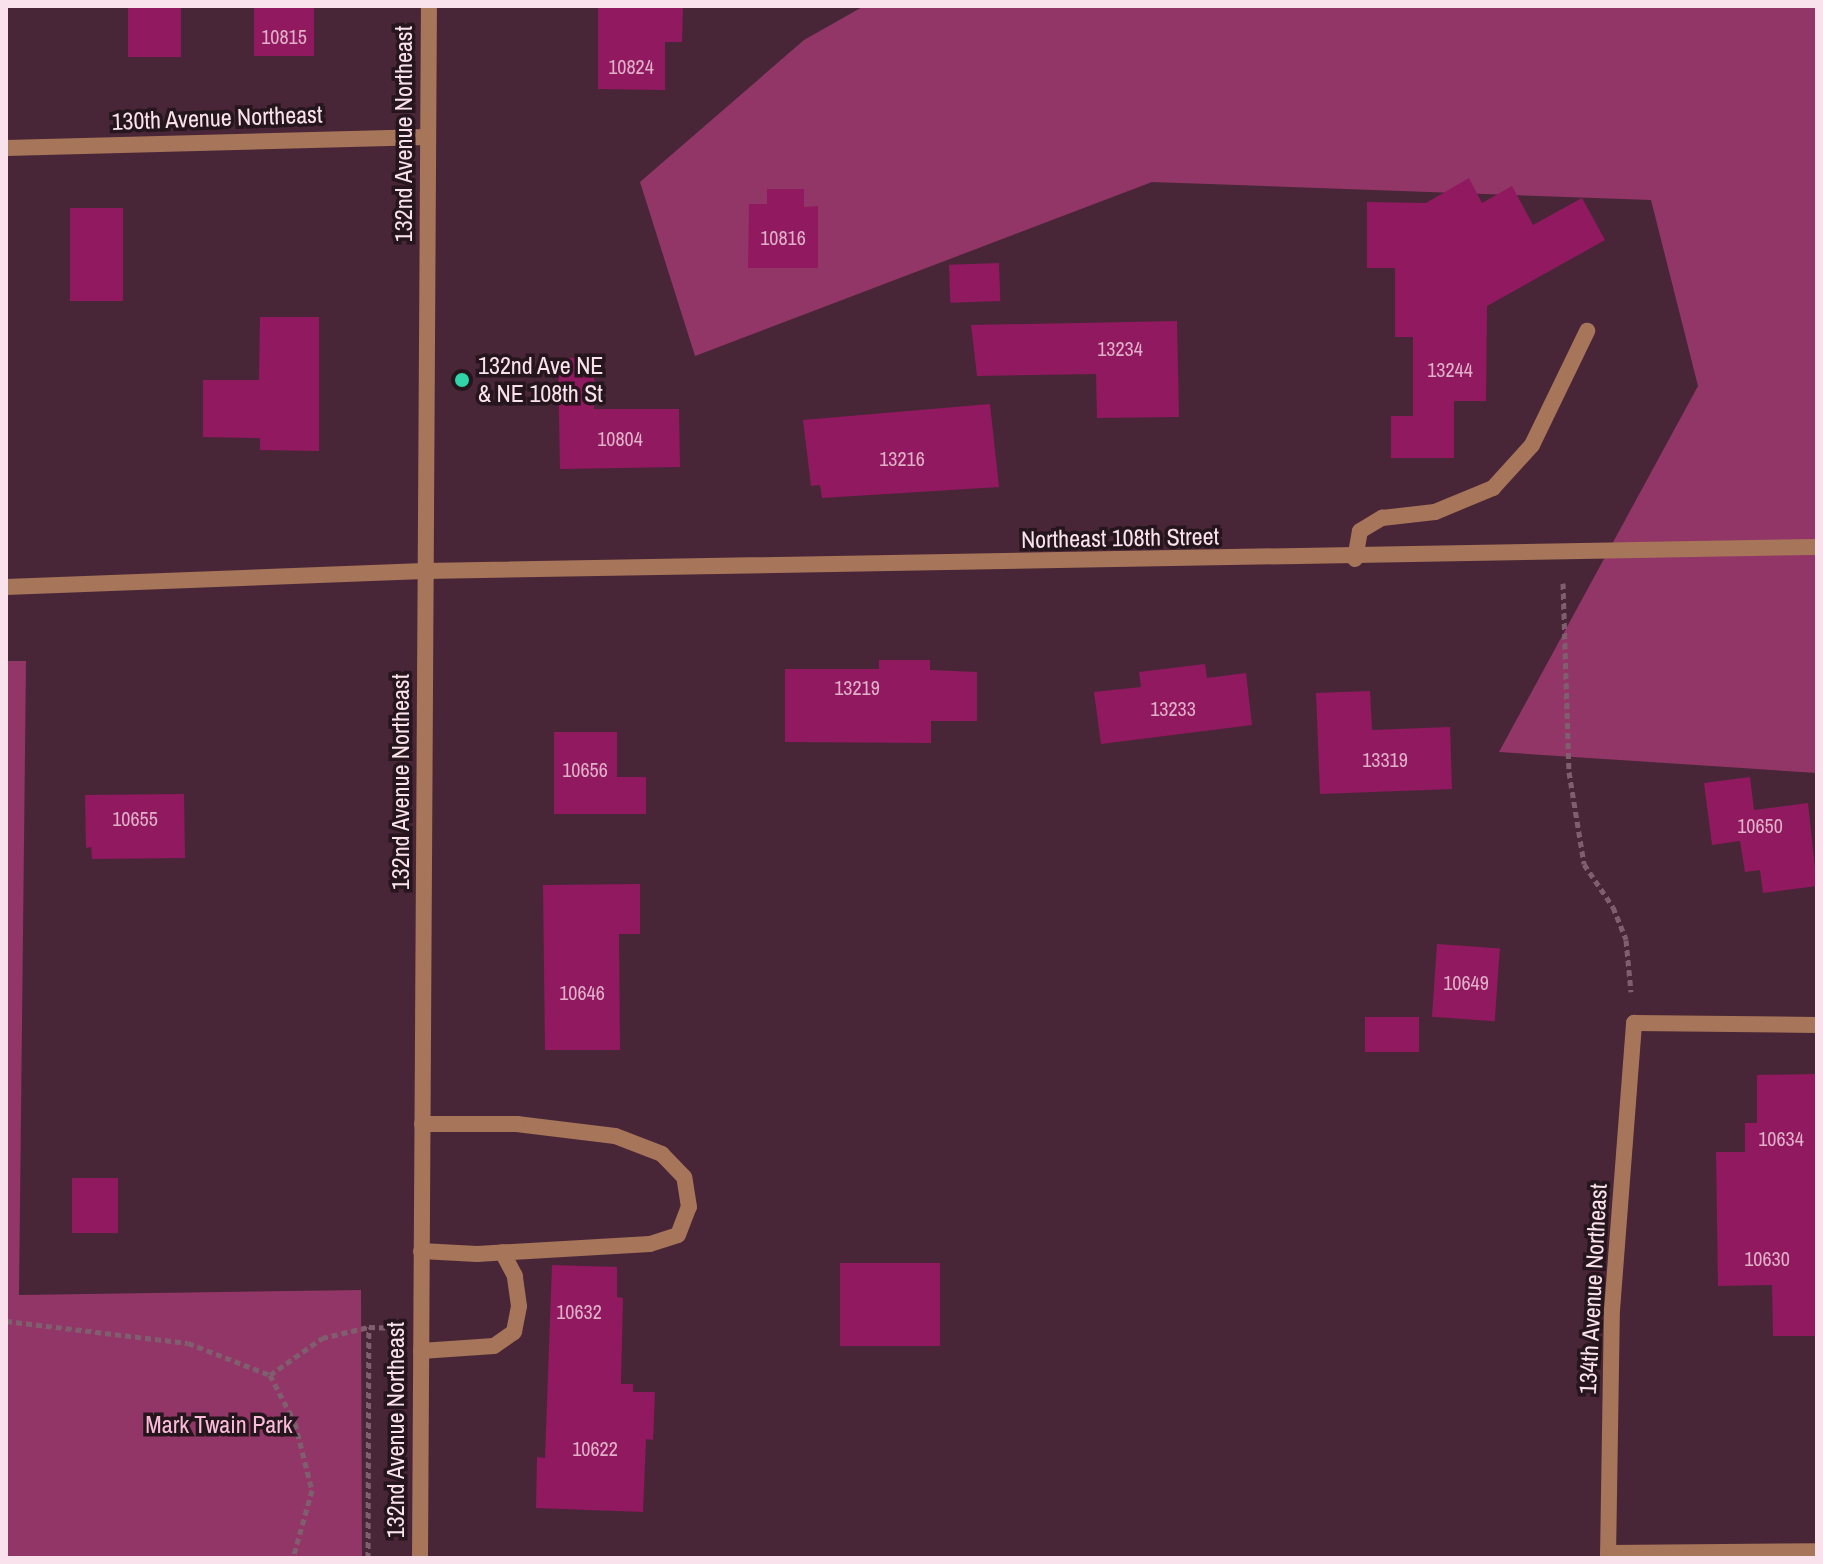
<!DOCTYPE html>
<html>
<head>
<meta charset="utf-8">
<style>
  body { margin:0 }
  #map { position:relative; width:1823px; height:1564px; overflow:hidden; background:#492637; font-family:"Archivo Narrow",sans-serif }
  div>[style] { position:absolute }
  .green>* { inset:0; background:#913667 }
  .building>* { inset:0; background:#911960; transform-origin:0 0 }
  .path>* { height:5px; margin-top:-2.5px; transform-origin:0; background:repeating-linear-gradient(90deg,#7f5f6e 0 6px,transparent 0 10px) }
  .service>* { height:16px; margin:-8px; padding:0 8px; transform-origin:8px; border-radius:8px; background:#a77559 }
  .minor>* { height:16px; margin:-8px; padding:0 8px; transform-origin:8px; border-radius:8px; background:#a77559 }
  .tertiary>* { height:16px; margin:-8px; padding:0 8px; transform-origin:8px; border-radius:8px; background:#a77559 }
  .dots>* { width:22px; height:22px; translate:-50% -50%; box-sizing:border-box; border:4px solid #25151d; border-radius:50% }
  span { translate:-50% -50%; white-space:nowrap; text-align:center; line-height:1.15; -webkit-text-stroke:7px #25151d; paint-order:stroke }
  .number-label { font-size:20px; color:#e0b0c9 }
  .number-label span { -webkit-text-stroke-width:0 }
  .street-label { font-size:24px; color:#fae2ec }
  .poi-label { font-size:24px; color:#fae2ec }
  .left { translate:0 -50%; text-align:left }
  .park-label { font-size:24px; color:#fabcd8 }
  .frame { position:absolute; inset:0; border:8px solid #fae2ec; pointer-events:none }
</style>
</head>
<body>
<div id="map">
  <div class="green">
    <div style="clip-path:polygon(864px 6px,1817px 6px,1817px 773px,1499px 752px,1698px 386px,1651px 200px,1152px 182px,695px 356px,640px 182px,804px 40px)"></div>
    <div style="clip-path:polygon(6px 661px,26px 661px,19px 1295px,361px 1290px,362px 1558px,6px 1558px)"></div>
  </div>
  <div class="building">
    <div style="left:128px;top:6px;width:53px;height:51px"></div>
    <div style="left:254px;top:6px;width:60px;height:50px"></div>
    <div style="clip-path:polygon(598px 6px,683px 6px,682px 42px,665px 42px,665px 90px,598px 89px)"></div>
    <div style="clip-path:polygon(1469px 178px,1482px 203px,1512px 186px,1533px 225px,1582px 198px,1605px 240px,1487px 306px,1486px 401px,1454px 401px,1454px 458px,1391px 458px,1391px 416px,1413px 416px,1413px 337px,1395px 337px,1395px 268px,1367px 268px,1367px 202px,1426px 203px)"></div>
    <div style="clip-path:polygon(767px 189px,804px 189px,804px 207px,818px 206px,818px 268px,748px 268px,749px 204px,767px 204px)"></div>
    <div style="left:70px;top:208px;width:53px;height:93px"></div>
    <div style="left:999px;top:263px;width:38px;height:50px;rotate:88deg"></div>
    <div style="clip-path:polygon(260px 317px,319px 317px,319px 451px,260px 450px,260px 438px,203px 437px,203px 380px,259px 380px)"></div>
    <div style="clip-path:polygon(1177px 321px,1179px 417px,1097px 418px,1096px 374px,977px 376px,971px 325px)"></div>
    <div style="clip-path:polygon(558px 358px,594px 358px,594px 409px,679px 409px,680px 467px,560px 469px)"></div>
    <div style="clip-path:polygon(990px 404px,999px 487px,822px 498px,820px 485px,811px 486px,803px 420px)"></div>
    <div style="clip-path:polygon(879px 660px,930px 660px,930px 670px,977px 672px,977px 721px,931px 721px,931px 743px,785px 742px,785px 669px,879px 669px)"></div>
    <div style="clip-path:polygon(1205px 664px,1207px 678px,1246px 673px,1252px 725px,1101px 744px,1094px 692px,1141px 687px,1139px 672px)"></div>
    <div style="clip-path:polygon(1370px 691px,1372px 730px,1450px 727px,1452px 789px,1320px 794px,1316px 693px)"></div>
    <div style="clip-path:polygon(554px 732px,617px 732px,617px 777px,646px 777px,646px 814px,554px 814px)"></div>
    <div style="clip-path:polygon(1750px 777px,1754px 810px,1808px 803px,1817px 886px,1763px 893px,1760px 870px,1745px 872px,1740px 841px,1712px 845px,1704px 783px)"></div>
    <div style="clip-path:polygon(184px 794px,185px 858px,92px 859px,91px 847px,86px 848px,85px 795px)"></div>
    <div style="clip-path:polygon(640px 884px,640px 934px,619px 934px,620px 1050px,545px 1050px,543px 885px)"></div>
    <div style="left:1437px;top:944px;width:63px;height:73px;rotate:4deg"></div>
    <div style="left:1419px;top:1017px;width:35px;height:54px;rotate:90deg"></div>
    <div style="clip-path:polygon(1816px 1074px,1817px 1336px,1773px 1336px,1772px 1285px,1718px 1286px,1716px 1152px,1745px 1152px,1745px 1123px,1757px 1123px,1757px 1075px)"></div>
    <div style="left:72px;top:1178px;width:46px;height:55px"></div>
    <div style="left:840px;top:1263px;width:100px;height:83px"></div>
    <div style="clip-path:polygon(552px 1265px,617px 1267px,617px 1297px,623px 1298px,621px 1384px,633px 1384px,633px 1392px,655px 1392px,653px 1440px,646px 1439px,643px 1512px,536px 1508px,537px 1457px,545px 1458px)"></div>
  </div>
  <div class="path">
    <div style="left:1563px;top:583px;width:189px;rotate:88.2deg"></div>
    <div style="left:1569px;top:772px;width:93px;rotate:80.7deg"></div>
    <div style="left:1584px;top:864px;width:52px;rotate:56deg"></div>
    <div style="left:1613px;top:907px;width:35px;rotate:68deg"></div>
    <div style="left:1626px;top:940px;width:52px;rotate:84.5deg"></div>
    <div style="left:6px;top:1321px;width:183px;rotate:6.9deg"></div>
    <div style="left:188px;top:1343px;width:88px;rotate:21.3deg"></div>
    <div style="left:270px;top:1375px;width:54px;rotate:62.5deg"></div>
    <div style="left:295px;top:1423px;width:69px;rotate:75.8deg"></div>
    <div style="left:312px;top:1490px;width:71px;rotate:105.6deg"></div>
    <div style="left:270px;top:1375px;width:64px;rotate:-35.4deg"></div>
    <div style="left:322px;top:1338px;width:48px;rotate:-13.2deg"></div>
    <div style="left:369px;top:1327px;width:23px;rotate:2deg"></div>
    <div style="left:368px;top:1558px;width:231px;rotate:-89.8deg"></div>
  </div>
  <div class="service">
    <div style="left:1355px;top:559px;width:28px;rotate:-80deg"></div>
    <div style="left:1360px;top:531px;width:26px;rotate:-31deg"></div>
    <div style="left:1382px;top:518px;width:53px;rotate:-6.5deg"></div>
    <div style="left:1435px;top:512px;width:63px;rotate:-22.5deg"></div>
    <div style="left:1493px;top:488px;width:58px;rotate:-47.8deg"></div>
    <div style="left:1532px;top:445px;width:127px;rotate:-64.2deg"></div>
    <div style="left:6px;top:587px;width:418px;rotate:-2.2deg"></div>
    <div style="left:1634px;top:1023px;width:183px;rotate:0.6deg"></div>
    <div style="left:421px;top:1251px;width:56px;rotate:3.1deg"></div>
    <div style="left:477px;top:1254px;width:173px;rotate:-3.3deg"></div>
    <div style="left:650px;top:1244px;width:29px;rotate:-18deg"></div>
    <div style="left:678px;top:1235px;width:30px;rotate:-69deg"></div>
    <div style="left:689px;top:1207px;width:30px;rotate:-99deg"></div>
    <div style="left:684px;top:1177px;width:32px;rotate:-134deg"></div>
    <div style="left:662px;top:1154px;width:50px;rotate:-159deg"></div>
    <div style="left:615px;top:1136px;width:99px;rotate:-173deg"></div>
    <div style="left:517px;top:1124px;width:95px;rotate:180deg"></div>
    <div style="left:421px;top:1351px;width:73px;rotate:-3.9deg"></div>
    <div style="left:494px;top:1346px;width:24px;rotate:-35deg"></div>
    <div style="left:514px;top:1332px;width:26px;rotate:-79deg"></div>
    <div style="left:519px;top:1306px;width:30px;rotate:-98deg"></div>
    <div style="left:515px;top:1276px;width:27px;rotate:-118deg"></div>
  </div>
  <div class="minor">
    <div style="left:6px;top:148px;width:422px;rotate:-1.5deg"></div>
    <div style="left:424px;top:571px;width:1393px;rotate:-0.99deg"></div>
    <div style="left:1608px;top:1553px;width:209px;rotate:-0.5deg"></div>
    <div style="left:1608px;top:1558px;width:248px;rotate:-89.1deg"></div>
    <div style="left:1612px;top:1310px;width:288px;rotate:-85.6deg"></div>
  </div>
  <div class="tertiary">
    <div style="left:420px;top:1558px;width:1552px;rotate:-89.67deg"></div>
  </div>
  <div class="dots">
    <div style="left:462px;top:380px;background:#2fd4aa"></div>
  </div>
  <div class="number-label">
    <span style="left:284px;top:36px">10815</span>
    <span style="left:631px;top:66px">10824</span>
    <span style="left:783px;top:237px">10816</span>
    <span style="left:1120px;top:348px">13234</span>
    <span style="left:1450px;top:369px">13244</span>
    <span style="left:620px;top:438px">10804</span>
    <span style="left:902px;top:458px">13216</span>
    <span style="left:857px;top:687px">13219</span>
    <span style="left:1173px;top:708px">13233</span>
    <span style="left:1385px;top:759px">13319</span>
    <span style="left:585px;top:769px">10656</span>
    <span style="left:135px;top:818px">10655</span>
    <span style="left:1760px;top:825px">10650</span>
    <span style="left:1466px;top:982px">10649</span>
    <span style="left:582px;top:992px">10646</span>
    <span style="left:1781px;top:1138px">10634</span>
    <span style="left:1767px;top:1258px">10630</span>
    <span style="left:579px;top:1311px">10632</span>
    <span style="left:595px;top:1448px">10622</span>
  </div>
  <div class="street-label">
    <span style="left:217px;top:118px;rotate:-2deg">130th Avenue Northeast</span>
    <span style="left:404px;top:134px;rotate:-90deg">132nd Avenue Northeast</span>
    <span style="left:1120px;top:538px;rotate:-1deg">Northeast 108th Street</span>
    <span style="left:401px;top:782px;rotate:-90deg">132nd Avenue Northeast</span>
    <span style="left:1593px;top:1289px;rotate:-87deg">134th Avenue Northeast</span>
    <span style="left:396px;top:1430px;rotate:-90deg">132nd Avenue Northeast</span>
  </div>
  <div class="poi-label">
    <span class="left" style="left:478px;top:380px">132nd Ave NE<br>&amp; NE 108th St</span>
  </div>
  <div class="park-label">
    <span style="left:219px;top:1425px">Mark Twain Park</span>
  </div>
  <div class="frame"></div>
</div>
</body>
</html>
